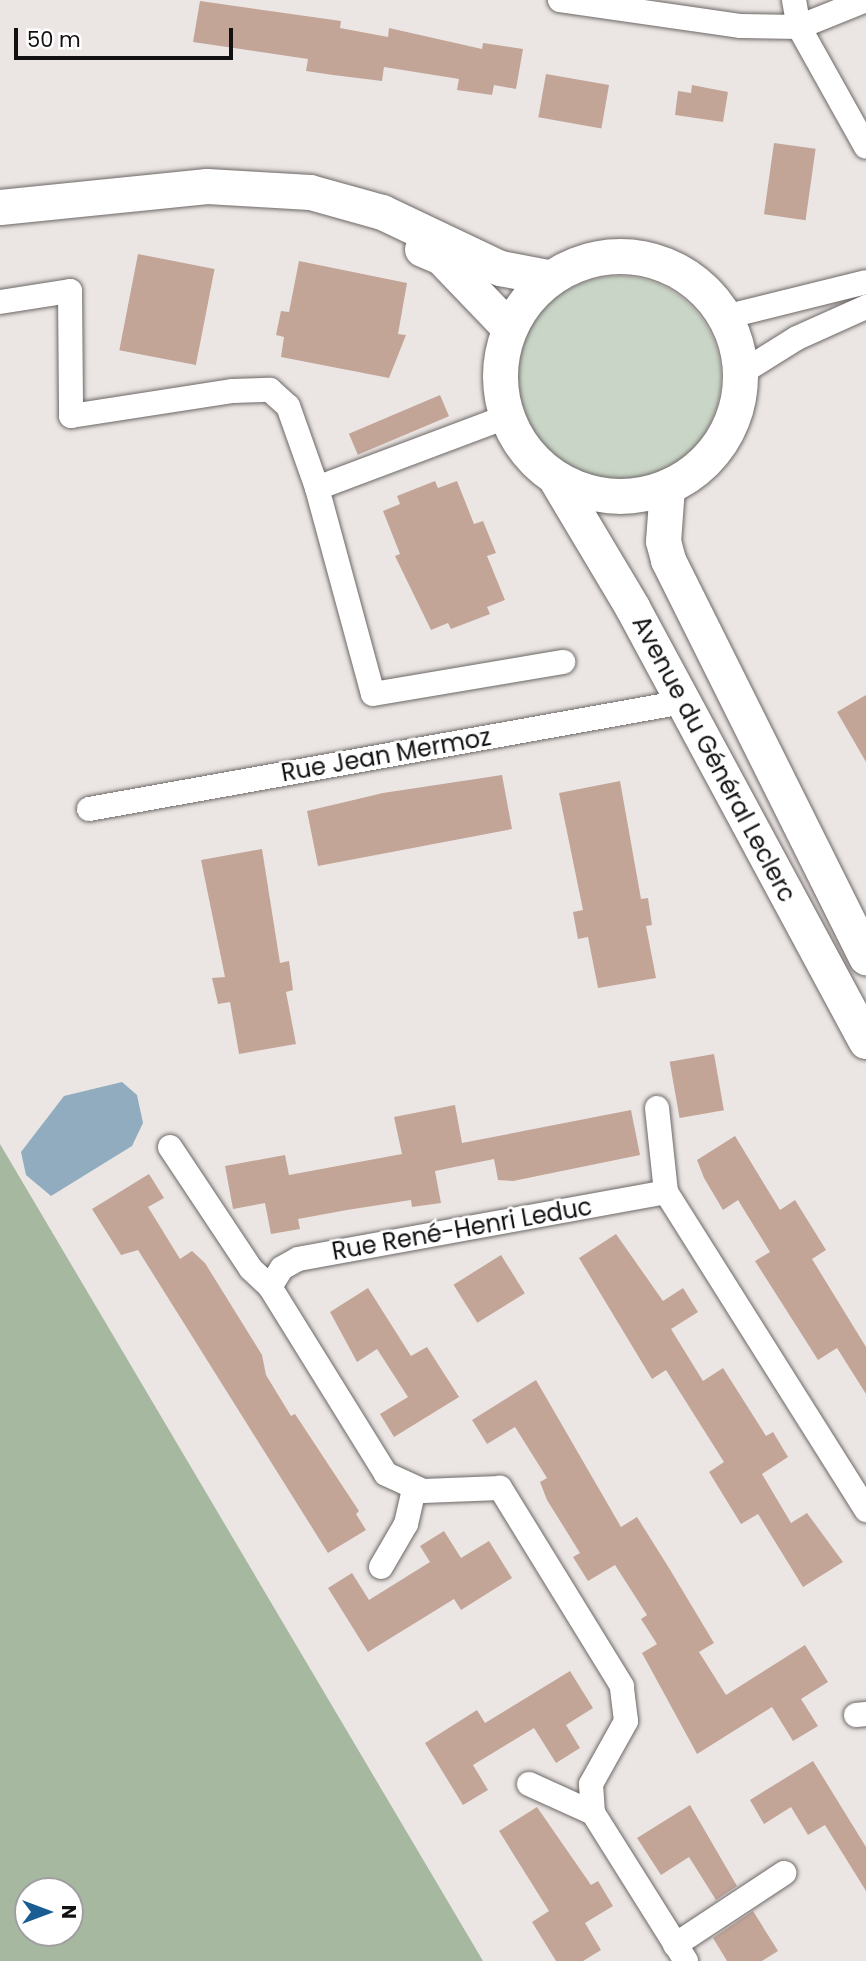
<!DOCTYPE html>
<html>
<head>
<meta charset="utf-8">
<style>
  body { margin:0 }
  #map { position:relative; width:866px; height:1961px; overflow:hidden; background:#ebe6e4; font-family:Poppins,sans-serif }
  div>[style] { position:absolute }
  .green>* { inset:0; background:#c9d5c6 }
  .round { border-radius:50% }
  .forest>* { inset:0; background:#a6b9a0 }
  .water>* { inset:0; background:#91acbe }
  .building>* { inset:0; background:#c3a598; transform-origin:0 0 }
  .roads { filter:drop-shadow(0 0 2px #6d6866) drop-shadow(0 0 2px #6d6866) }
  .minor>* { height:24px; margin:-12px; padding:0 12px; transform-origin:12px; border-radius:12px; background:#fff }
  .secondary>* { height:35px; margin:-17.5px; padding:0 17.5px; transform-origin:17.5px; border-radius:17.5px; background:#fff }
  .secondary>.ring { margin:-17.5px; padding:0; box-sizing:content-box; background:none; border:35px solid #fff; border-radius:50% }
  span { translate:-50% -50%; white-space:nowrap; text-align:center; line-height:1.15; -webkit-text-stroke:5px #fff; paint-order:stroke }
  .street-label { font-size:24px; color:#121010 }
  .north { position:absolute; left:14px; top:1877px; width:70px; height:70px; box-sizing:border-box; background:#fff; border:2px solid #a09f9f; border-radius:50%; rotate:90deg; font-size:19px; font-weight:700; line-height:28px; text-align:center; color:#121010 }
  .north::after { content:''; display:block; margin:auto; width:24px; height:32px; background:#1a5d92; clip-path:polygon(50% 0,100% 100%,50% 72%,0 100%) }
  .scale { position:absolute; left:14px; top:28px; width:219px; height:32px; box-sizing:border-box; border:4px solid #121010; border-top:0; padding-left:9px; font-size:21px; line-height:24px; white-space:nowrap; color:#121010; -webkit-text-stroke:5px #fff; paint-order:stroke }
</style>
</head>
<body>
<div id="map">
  <div class="green">
    <div class="round" style="left:517px;top:276px;width:204px;height:204px"></div>
  </div>
  <div class="forest">
    <div style="clip-path:polygon(evenodd,0 1144px,483px 1961px,0 1961px,0 1144px,28px 1891px,70px 1891px,70px 1933px,28px 1933px,28px 1891px)"></div>
  </div>
  <div class="water">
    <div style="clip-path:polygon(122px 1082px,137px 1095px,143px 1123px,132px 1146px,51px 1196px,26px 1175px,21px 1152px,64px 1096px)"></div>
  </div>
  <div class="building">
    <div style="clip-path:polygon(200px 1px,341px 21px,340px 28px,388px 37px,389px 28px,482px 49px,483px 43px,523px 49px,516px 89px,494px 85px,492px 95px,457px 90px,459px 79px,384px 67px,382px 81px,333px 75px,306px 71px,308px 59px,193px 42px)"></div>
    <div style="left:546px;top:74px;width:64px;height:44px;rotate:10deg"></div>
    <div style="clip-path:polygon(692px 85px,728px 92px,723px 122px,675px 115px,678px 91px,691px 93px)"></div>
    <div style="left:774px;top:143px;width:42px;height:72px;rotate:8deg"></div>
    <div style="left:138px;top:254px;width:78px;height:98px;rotate:11deg"></div>
    <div style="clip-path:polygon(299px 261px,407px 283px,398px 334px,406px 335px,389px 378px,281px 357px,284px 337px,276px 335px,281px 311px,289px 312px)"></div>
    <div style="left:440px;top:395px;width:23px;height:99px;rotate:67deg"></div>
    <div style="clip-path:polygon(435px 481px,438px 488px,457px 481px,474px 524px,483px 521px,496px 553px,487px 556px,505px 600px,487px 607px,490px 614px,451px 629px,448px 623px,431px 630px,395px 556px,400px 554px,383px 511px,400px 504px,397px 496px)"></div>
    <div style="clip-path:polygon(866px 695px,866px 762px,837px 712px)"></div>
    <div style="clip-path:polygon(502px 775px,512px 829px,318px 866px,307px 811px,383px 793px)"></div>
    <div style="clip-path:polygon(620px 781px,641px 899px,648px 898px,652px 925px,646px 926px,656px 978px,598px 988px,588px 937px,578px 939px,573px 912px,583px 910px,559px 793px)"></div>
    <div style="clip-path:polygon(262px 849px,280px 963px,289px 961px,293px 990px,286px 992px,296px 1044px,239px 1054px,230px 1002px,218px 1004px,212px 978px,225px 977px,201px 860px)"></div>
    <div style="left:714px;top:1054px;width:57px;height:45px;rotate:80deg"></div>
    <div style="clip-path:polygon(455px 1105px,462px 1143px,631px 1110px,640px 1155px,513px 1181px,498px 1180px,494px 1159px,435px 1171px,441px 1203px,412px 1207px,411px 1200px,347px 1210px,298px 1219px,300px 1229px,271px 1234px,265px 1203px,233px 1209px,225px 1166px,285px 1155px,289px 1175px,402px 1154px,394px 1117px)"></div>
    <div style="clip-path:polygon(735px 1136px,780px 1210px,795px 1200px,826px 1250px,812px 1259px,866px 1347px,866px 1394px,837px 1348px,818px 1360px,755px 1261px,770px 1252px,738px 1200px,723px 1210px,704px 1178px,697px 1160px)"></div>
    <div style="clip-path:polygon(149px 1174px,164px 1198px,148px 1207px,180px 1259px,192px 1251px,205px 1263px,262px 1355px,266px 1375px,291px 1416px,295px 1414px,359px 1511px,356px 1514px,366px 1530px,328px 1553px,138px 1250px,121px 1255px,92px 1209px)"></div>
    <div style="clip-path:polygon(616px 1234px,663px 1301px,683px 1288px,698px 1312px,671px 1329px,703px 1381px,723px 1368px,766px 1436px,773px 1432px,788px 1457px,762px 1474px,791px 1523px,807px 1513px,843px 1562px,803px 1587px,758px 1514px,741px 1524px,709px 1472px,724px 1462px,666px 1370px,652px 1379px,579px 1258px)"></div>
    <div style="left:501px;top:1255px;width:45px;height:56px;rotate:58deg"></div>
    <div style="clip-path:polygon(368px 1288px,411px 1356px,427px 1347px,459px 1397px,394px 1437px,380px 1414px,408px 1397px,377px 1349px,357px 1362px,330px 1312px)"></div>
    <div style="clip-path:polygon(536px 1380px,621px 1527px,637px 1517px,669px 1568px,714px 1643px,699px 1652px,726px 1695px,805px 1645px,828px 1682px,801px 1699px,818px 1726px,793px 1741px,772px 1707px,697px 1754px,642px 1653px,657px 1644px,641px 1619px,647px 1615px,615px 1565px,588px 1581px,573px 1557px,580px 1553px,547px 1500px,540px 1482px,547px 1478px,515px 1427px,487px 1444px,472px 1420px)"></div>
    <div style="clip-path:polygon(444px 1531px,461px 1558px,489px 1541px,512px 1578px,461px 1610px,454px 1599px,368px 1652px,328px 1588px,352px 1573px,369px 1600px,430px 1562px,420px 1546px)"></div>
    <div style="clip-path:polygon(570px 1671px,593px 1708px,566px 1725px,580px 1748px,556px 1763px,534px 1728px,473px 1765px,488px 1790px,463px 1805px,425px 1743px,477px 1710px,485px 1723px)"></div>
    <div style="clip-path:polygon(813px 1761px,866px 1847px,866px 1891px,825px 1825px,808px 1835px,791px 1807px,764px 1824px,750px 1800px)"></div>
    <div style="clip-path:polygon(690px 1805px,737px 1886px,716px 1900px,689px 1857px,661px 1875px,637px 1838px)"></div>
    <div style="clip-path:polygon(537px 1807px,591px 1885px,598px 1881px,613px 1906px,585px 1923px,601px 1950px,583px 1961px,556px 1961px,532px 1922px,549px 1911px,499px 1831px)"></div>
    <div style="clip-path:polygon(753px 1911px,778px 1951px,762px 1961px,727px 1961px,713px 1938px)"></div>
  </div>
  <div class="roads">
    <div class="minor">
      <div style="left:560px;top:0;width:183px;rotate:8.2deg"></div>
      <div style="left:741px;top:26px;width:58px;rotate:1deg"></div>
      <div style="left:799px;top:27px;width:72px;rotate:-21.9deg"></div>
      <div style="left:794px;top:0;width:27px;rotate:80deg"></div>
      <div style="left:799px;top:27px;width:137px;rotate:60.8deg"></div>
      <div style="left:0;top:302px;width:71px;rotate:-8.9deg"></div>
      <div style="left:70px;top:291px;width:125px;rotate:89.5deg"></div>
      <div style="left:71px;top:416px;width:164px;rotate:-8.8deg"></div>
      <div style="left:233px;top:391px;width:37px;rotate:-2deg"></div>
      <div style="left:270px;top:390px;width:24px;rotate:42deg"></div>
      <div style="left:288px;top:406px;width:87px;rotate:70.5deg"></div>
      <div style="left:317px;top:488px;width:213px;rotate:74.8deg"></div>
      <div style="left:373px;top:694px;width:193px;rotate:-9.6deg"></div>
      <div style="left:725px;top:317px;width:145px;rotate:-13.9deg"></div>
      <div style="left:741px;top:373px;width:66px;rotate:-32deg"></div>
      <div style="left:797px;top:338px;width:76px;rotate:-24.2deg"></div>
      <div style="left:317px;top:488px;width:202px;rotate:-20.6deg"></div>
      <div style="left:89px;top:809px;width:604px;rotate:-10.21deg"></div>
      <div style="left:657px;top:1108px;width:84px;rotate:83.9deg"></div>
      <div style="left:170px;top:1147px;width:146px;rotate:56.4deg"></div>
      <div style="left:251px;top:1269px;width:26px;rotate:43deg"></div>
      <div style="left:381px;top:1567px;width:50px;rotate:-59.8deg"></div>
      <div style="left:406px;top:1524px;width:35px;rotate:-77deg"></div>
      <div style="left:856px;top:1715px;width:10px;rotate:-6deg"></div>
      <div style="left:529px;top:1784px;width:70px;rotate:24.4deg"></div>
      <div style="left:675px;top:1945px;width:131px;rotate:-33.4deg"></div>
      <div style="left:686px;top:1961px;width:175px;rotate:-122.1deg"></div>
      <div style="left:593px;top:1813px;width:29px;rotate:-94deg"></div>
      <div style="left:591px;top:1784px;width:72px;rotate:-60.9deg"></div>
      <div style="left:626px;top:1721px;width:35px;rotate:-97deg"></div>
      <div style="left:622px;top:1686px;width:233px;rotate:-121.6deg"></div>
      <div style="left:500px;top:1488px;width:77px;rotate:177.8deg"></div>
      <div style="left:423px;top:1491px;width:41px;rotate:-155.3deg"></div>
      <div style="left:386px;top:1474px;width:220px;rotate:-121.8deg"></div>
      <div style="left:270px;top:1287px;width:22px;rotate:-58deg"></div>
      <div style="left:282px;top:1268px;width:18px;rotate:-29deg"></div>
      <div style="left:298px;top:1259px;width:374px;rotate:-10.3deg"></div>
      <div style="left:666px;top:1192px;width:376px;rotate:57.8deg"></div>
    </div>
    <div class="secondary">
      <div style="left:0;top:207px;width:208px;rotate:-5.8deg"></div>
      <div style="left:207px;top:186px;width:103px;rotate:3.3deg"></div>
      <div style="left:310px;top:192px;width:75px;rotate:15.5deg"></div>
      <div style="left:382px;top:212px;width:131px;rotate:25.4deg"></div>
      <div style="left:500px;top:268px;width:48px;rotate:10.8deg"></div>
      <div style="left:422px;top:249px;width:21px;rotate:23deg"></div>
      <div style="left:441px;top:257px;width:98px;rotate:46.2deg"></div>
      <div class="ring" style="left:500px;top:256px;width:205px;height:205px"></div>
      <div style="left:557px;top:481px;width:147px;rotate:59.2deg"></div>
      <div style="left:632px;top:607px;width:493px;rotate:61.7deg"></div>
      <div style="left:667px;top:487px;width:54px;rotate:94.2deg"></div>
      <div style="left:663px;top:541px;width:20px;rotate:75deg"></div>
      <div style="left:668px;top:560px;width:444px;rotate:63.5deg"></div>
    </div>
  </div>
  <div class="street-label">
    <span style="left:386px;top:755px;rotate:-10deg">Rue Jean Mermoz</span>
    <span style="left:714px;top:759px;rotate:62deg">Avenue du Général Leclerc</span>
    <span style="left:462px;top:1229px;rotate:-10deg">Rue René-Henri Leduc</span>
  </div>
  <div class="north">N</div>
  <div class="scale">50 m</div>
</div>
</body>
</html>
